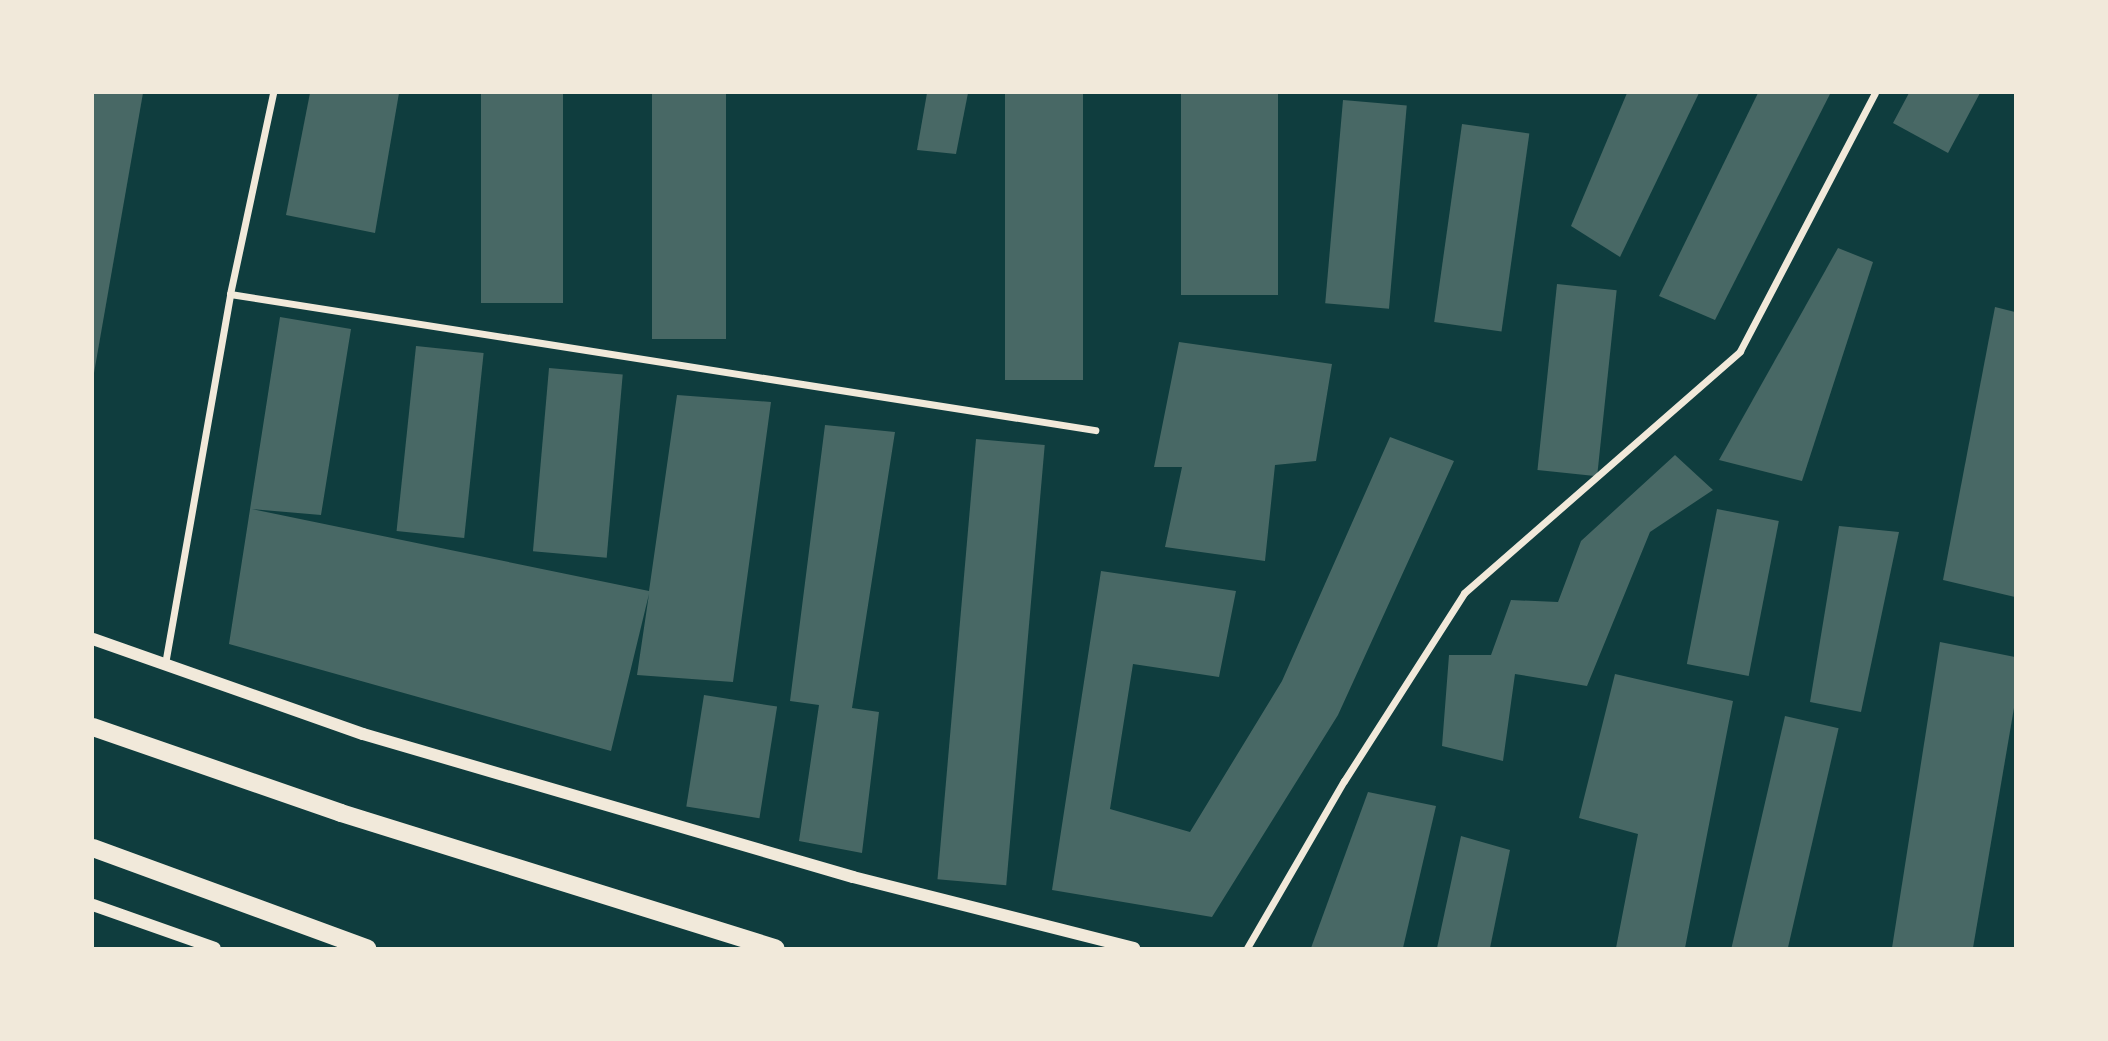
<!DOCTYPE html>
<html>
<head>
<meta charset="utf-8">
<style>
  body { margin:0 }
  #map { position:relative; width:2108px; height:1041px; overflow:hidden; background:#0f3d3e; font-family:Poppins,sans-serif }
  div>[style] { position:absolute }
  .building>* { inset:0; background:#486865; transform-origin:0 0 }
  .minor>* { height:7px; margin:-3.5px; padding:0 3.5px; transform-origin:3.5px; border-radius:3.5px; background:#f1e9da }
  .tertiary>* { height:12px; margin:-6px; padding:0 6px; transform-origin:6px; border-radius:6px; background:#f1e9da }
  .primary>* { height:18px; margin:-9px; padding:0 9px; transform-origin:9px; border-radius:9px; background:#f1e9da }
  span { translate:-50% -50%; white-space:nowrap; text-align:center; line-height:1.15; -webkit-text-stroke:6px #f1e9da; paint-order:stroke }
  .frame { position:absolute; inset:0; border:94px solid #f1e9da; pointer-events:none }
</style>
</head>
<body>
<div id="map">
  <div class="building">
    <div style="clip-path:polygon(93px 93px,143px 93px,94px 373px,93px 373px)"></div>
    <div style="clip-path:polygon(310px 93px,399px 93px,375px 233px,286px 215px)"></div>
    <div style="left:481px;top:93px;width:82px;height:210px"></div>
    <div style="left:652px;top:93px;width:74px;height:246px"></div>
    <div style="clip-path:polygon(927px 93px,968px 93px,956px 154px,917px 150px)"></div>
    <div style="left:1005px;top:93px;width:78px;height:287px"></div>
    <div style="left:1181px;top:93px;width:97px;height:202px"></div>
    <div style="clip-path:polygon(1627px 93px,1699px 93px,1620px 257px,1571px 226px)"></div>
    <div style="clip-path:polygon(1758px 93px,1830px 94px,1715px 320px,1659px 296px)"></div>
    <div style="clip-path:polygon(1909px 93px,1980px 93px,1948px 153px,1893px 123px)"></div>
    <div style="left:1343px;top:100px;width:64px;height:204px;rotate:5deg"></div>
    <div style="left:1462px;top:124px;width:68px;height:200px;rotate:8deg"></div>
    <div style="clip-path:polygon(1838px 248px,1873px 262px,1802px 481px,1719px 460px)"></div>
    <div style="left:1557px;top:284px;width:60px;height:187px;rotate:6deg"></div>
    <div style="clip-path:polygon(1995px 307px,2015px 312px,2015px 597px,1943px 580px)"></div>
    <div style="clip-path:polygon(280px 317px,351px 329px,321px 515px,252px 509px,649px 591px,677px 395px,771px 402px,733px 682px,637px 675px,649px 594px,611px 751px,229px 644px)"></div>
    <div style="clip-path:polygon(1179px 342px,1332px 364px,1316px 461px,1275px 465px,1265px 561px,1165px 547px,1182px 467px,1154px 467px)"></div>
    <div style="left:416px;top:346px;width:68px;height:186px;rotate:6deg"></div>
    <div style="left:549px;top:368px;width:74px;height:184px;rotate:5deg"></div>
    <div style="clip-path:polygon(825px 425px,895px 432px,852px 708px,879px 712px,862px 853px,799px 841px,819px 705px,790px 701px)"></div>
    <div style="clip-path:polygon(1390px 437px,1454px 461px,1338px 715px,1212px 917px,1052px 890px,1101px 571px,1236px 591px,1219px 677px,1133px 664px,1110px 809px,1190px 832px,1282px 681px)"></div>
    <div style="left:976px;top:439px;width:69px;height:442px;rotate:5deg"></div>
    <div style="clip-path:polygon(1675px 455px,1713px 490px,1650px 532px,1587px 686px,1515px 674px,1503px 761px,1442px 746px,1449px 655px,1491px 655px,1511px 600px,1558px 602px,1581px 541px)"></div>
    <div style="left:1717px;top:509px;width:63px;height:158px;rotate:11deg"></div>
    <div style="clip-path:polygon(1839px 526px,1899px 532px,1861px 712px,1810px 702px)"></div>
    <div style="clip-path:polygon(1940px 642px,2015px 657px,2015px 702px,1973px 948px,1892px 948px)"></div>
    <div style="clip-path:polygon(1615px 674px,1733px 701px,1685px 948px,1616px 948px,1638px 834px,1579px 818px)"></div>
    <div style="left:704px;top:695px;width:74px;height:113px;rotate:9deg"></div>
    <div style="left:1785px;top:716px;width:55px;height:238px;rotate:13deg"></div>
    <div style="clip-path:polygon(1368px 792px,1436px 806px,1403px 948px,1311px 948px)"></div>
    <div style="clip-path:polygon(1461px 836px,1510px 850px,1490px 948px,1437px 948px)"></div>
  </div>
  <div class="minor">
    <div style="left:230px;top:294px;width:206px;rotate:-77.9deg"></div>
    <div style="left:165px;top:664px;width:376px;rotate:-80deg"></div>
    <div style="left:230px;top:294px;width:876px;rotate:8.94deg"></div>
    <div style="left:1247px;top:948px;width:193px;rotate:-59.9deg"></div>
    <div style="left:1344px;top:781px;width:223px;rotate:-57.4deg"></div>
    <div style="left:1464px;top:593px;width:367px;rotate:-41.2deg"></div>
    <div style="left:1740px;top:351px;width:291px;rotate:-62.4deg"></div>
  </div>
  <div class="tertiary">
    <div style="left:93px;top:639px;width:286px;rotate:19.4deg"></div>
    <div style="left:363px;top:734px;width:510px;rotate:16.27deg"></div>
    <div style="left:853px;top:877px;width:290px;rotate:14.2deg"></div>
    <div style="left:93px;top:905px;width:129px;rotate:19.4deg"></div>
  </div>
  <div class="primary">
    <div style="left:93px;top:727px;width:262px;rotate:19.1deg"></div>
    <div style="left:341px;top:813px;width:455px;rotate:17.3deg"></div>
    <div style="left:93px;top:848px;width:292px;rotate:20.1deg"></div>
  </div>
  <div class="frame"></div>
</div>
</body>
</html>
